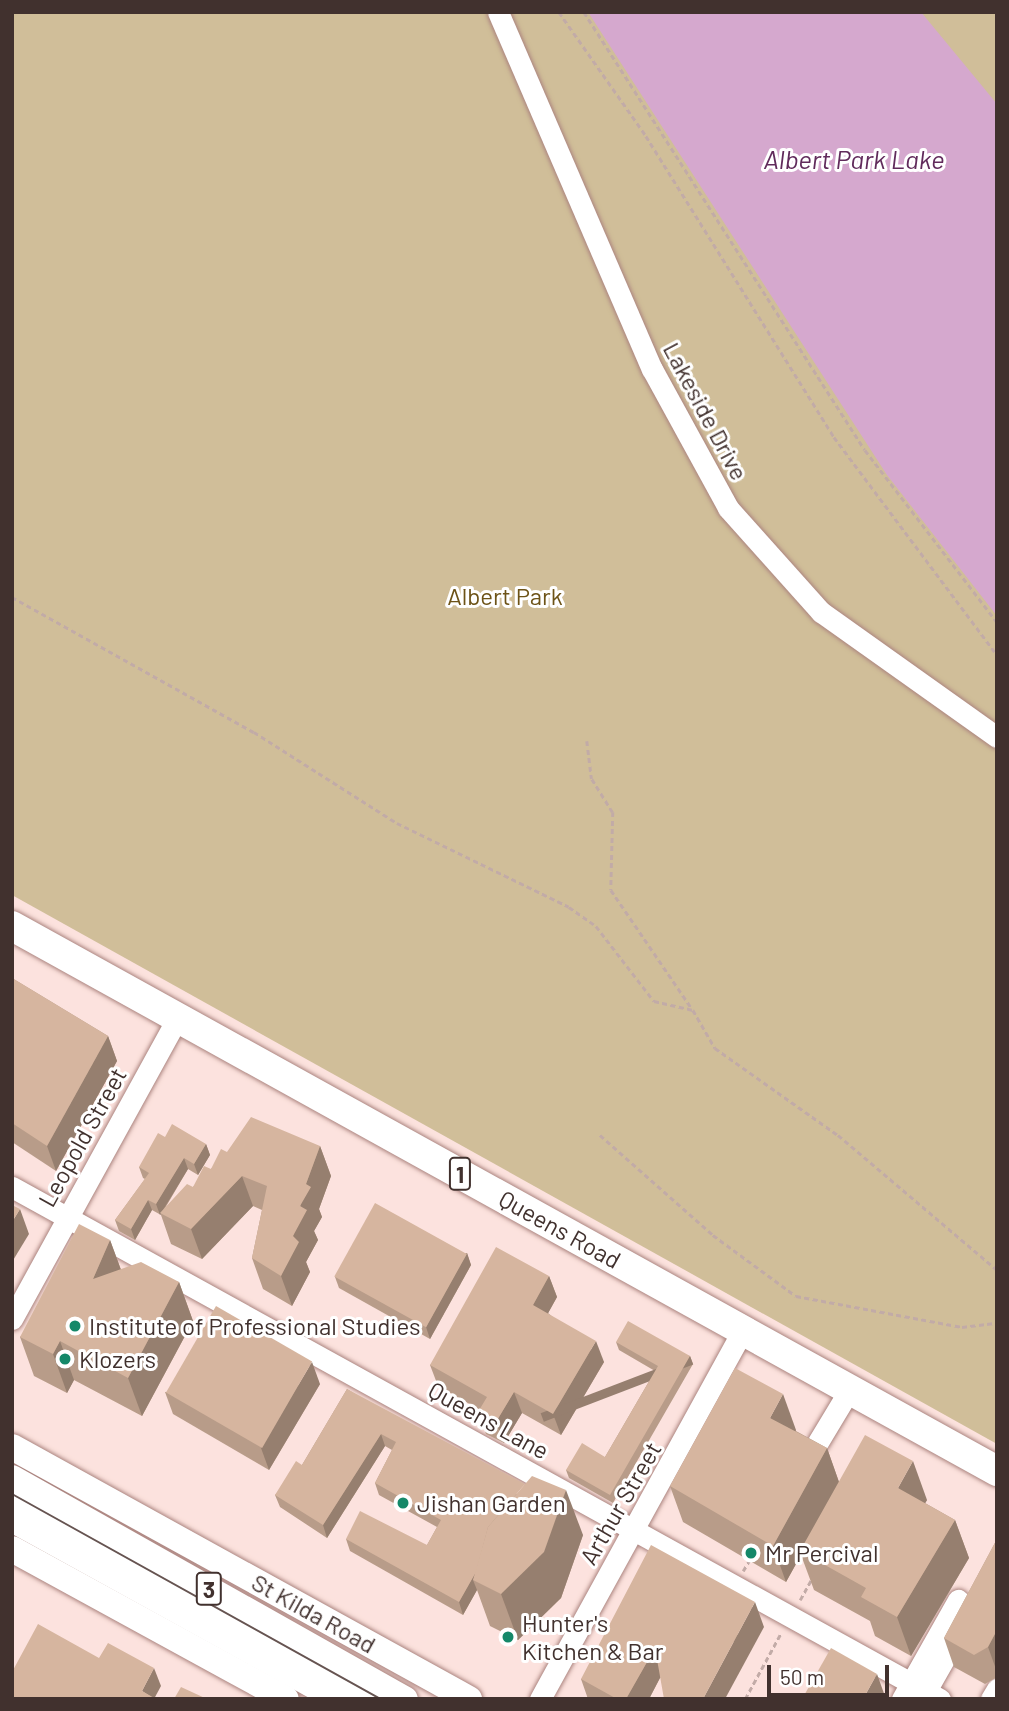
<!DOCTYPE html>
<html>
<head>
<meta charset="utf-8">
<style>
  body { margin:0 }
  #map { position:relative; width:1009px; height:1711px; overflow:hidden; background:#fce2de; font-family:Barlow,sans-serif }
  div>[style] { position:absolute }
  .green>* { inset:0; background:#d0be99 }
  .water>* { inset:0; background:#d5a8ce }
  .path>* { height:2.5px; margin-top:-1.25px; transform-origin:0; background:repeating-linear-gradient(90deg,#c2aba7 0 5px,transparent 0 8.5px) }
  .roads { filter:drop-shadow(0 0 2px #ab847f) drop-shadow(0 0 2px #ab847f) }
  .minor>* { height:21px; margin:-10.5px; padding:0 10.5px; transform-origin:10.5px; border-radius:10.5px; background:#fff }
  .major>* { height:26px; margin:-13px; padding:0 13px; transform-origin:13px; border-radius:13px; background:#fff }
  .highway>* { height:30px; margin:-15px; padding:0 15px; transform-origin:15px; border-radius:15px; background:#fff }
  .tram>* { height:2px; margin:-1px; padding:0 1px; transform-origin:1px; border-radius:1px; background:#665451 }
  .wall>* { inset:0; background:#b89c89 }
  .shaded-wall>* { inset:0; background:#967f6f; transform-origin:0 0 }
  .building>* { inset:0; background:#d6b59f; transform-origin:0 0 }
  .dots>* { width:19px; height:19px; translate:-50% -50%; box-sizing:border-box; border:4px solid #fff; border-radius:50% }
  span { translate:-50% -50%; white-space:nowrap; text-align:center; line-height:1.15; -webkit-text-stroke:6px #fff; paint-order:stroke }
  .shield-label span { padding:2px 5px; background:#fff; border:2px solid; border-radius:5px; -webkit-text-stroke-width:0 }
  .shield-label { font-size:23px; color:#41312e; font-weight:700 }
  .street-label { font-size:24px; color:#41312e }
  .park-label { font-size:24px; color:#6d5317 }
  .poi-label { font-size:24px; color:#41312e }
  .left { translate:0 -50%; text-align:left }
  .water-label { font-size:26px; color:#612b5c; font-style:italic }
  .frame { position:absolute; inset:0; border:14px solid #41312e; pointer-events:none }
  .scale { position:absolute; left:767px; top:1665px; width:122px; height:32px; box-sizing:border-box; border:4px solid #41312e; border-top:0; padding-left:9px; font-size:21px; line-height:24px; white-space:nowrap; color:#41312e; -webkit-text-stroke:5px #fff; paint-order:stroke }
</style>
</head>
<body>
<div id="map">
  <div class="green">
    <div style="clip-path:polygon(12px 12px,997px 12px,997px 1444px,12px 895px)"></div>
  </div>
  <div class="water">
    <div style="clip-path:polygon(588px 12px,921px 12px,997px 104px,997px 616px,887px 475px)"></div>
  </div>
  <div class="path">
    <div style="left:559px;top:12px;width:151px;rotate:54.9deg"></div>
    <div style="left:646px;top:136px;width:355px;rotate:58deg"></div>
    <div style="left:834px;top:437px;width:272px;rotate:53.2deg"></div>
    <div style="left:584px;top:12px;width:520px;rotate:57.32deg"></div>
    <div style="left:865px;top:450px;width:217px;rotate:52.5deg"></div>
    <div style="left:12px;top:597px;width:277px;rotate:29.2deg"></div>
    <div style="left:254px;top:732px;width:169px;rotate:32.5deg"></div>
    <div style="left:397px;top:823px;width:191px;rotate:26deg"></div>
    <div style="left:569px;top:907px;width:33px;rotate:35deg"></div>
    <div style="left:596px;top:926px;width:95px;rotate:52.3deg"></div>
    <div style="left:654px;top:1001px;width:40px;rotate:13deg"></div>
    <div style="left:693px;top:1010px;width:44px;rotate:59.9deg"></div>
    <div style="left:715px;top:1048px;width:151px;rotate:35.3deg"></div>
    <div style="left:838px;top:1135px;width:209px;rotate:40.3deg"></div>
    <div style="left:587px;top:741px;width:38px;rotate:83deg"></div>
    <div style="left:592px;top:779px;width:39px;rotate:58deg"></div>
    <div style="left:613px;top:812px;width:78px;rotate:91.5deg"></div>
    <div style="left:611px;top:890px;width:145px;rotate:55.7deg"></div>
    <div style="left:600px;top:1135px;width:151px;rotate:41.5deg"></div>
    <div style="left:713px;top:1235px;width:103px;rotate:36.3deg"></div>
    <div style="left:796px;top:1296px;width:169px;rotate:10.6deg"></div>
    <div style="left:962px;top:1327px;width:35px;rotate:-7deg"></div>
    <div style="left:743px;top:1571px;width:12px;rotate:-59deg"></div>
    <div style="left:800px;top:1600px;width:25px;rotate:-61deg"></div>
    <div style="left:745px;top:1699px;width:75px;rotate:-61.4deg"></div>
  </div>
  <div class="roads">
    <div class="minor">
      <div style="left:498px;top:12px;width:389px;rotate:66.7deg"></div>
      <div style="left:652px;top:369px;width:158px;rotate:61.3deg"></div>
      <div style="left:728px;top:508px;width:140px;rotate:48.2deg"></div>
      <div style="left:821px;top:612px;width:216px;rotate:35.4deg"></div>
      <div style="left:12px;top:1187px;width:1060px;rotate:28.89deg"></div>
      <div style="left:12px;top:1319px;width:345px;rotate:-61.2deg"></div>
      <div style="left:818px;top:1442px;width:62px;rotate:-58.9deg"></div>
      <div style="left:12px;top:1498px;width:414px;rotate:29deg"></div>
      <div style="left:926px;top:1691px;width:75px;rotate:-60.4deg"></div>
      <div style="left:540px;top:1699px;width:421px;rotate:-61.2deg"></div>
      <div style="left:902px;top:1699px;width:114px;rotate:-60.5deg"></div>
      <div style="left:991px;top:1699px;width:12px;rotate:-59deg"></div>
    </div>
    <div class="major">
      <div style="left:12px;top:1447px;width:522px;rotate:28.87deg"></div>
      <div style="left:12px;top:1478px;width:451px;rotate:29.4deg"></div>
      <div style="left:12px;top:1519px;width:372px;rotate:28.9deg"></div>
      <div style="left:12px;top:1549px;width:312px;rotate:28.7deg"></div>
    </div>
    <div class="highway">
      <div style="left:12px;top:926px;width:1126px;rotate:28.96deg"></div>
    </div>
  </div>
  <div class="tram">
    <div style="left:12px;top:1494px;width:421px;rotate:29.1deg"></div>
  </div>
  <div class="wall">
    <div style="clip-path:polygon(12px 978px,108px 1036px,117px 1061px,56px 1171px,12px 1142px)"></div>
    <div style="clip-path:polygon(206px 1144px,210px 1155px,198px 1175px,188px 1169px,164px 1210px,193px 1187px,211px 1169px,227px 1152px,320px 1146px,331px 1176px,319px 1209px,322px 1217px,314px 1231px,318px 1240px,306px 1262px,310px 1272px,292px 1306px,263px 1289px,252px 1258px,262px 1210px,253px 1206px,202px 1259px,171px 1244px,161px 1215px,152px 1210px,135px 1240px,119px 1231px,115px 1220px,145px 1179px,143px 1178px,139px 1167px)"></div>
    <div style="clip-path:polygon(110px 1240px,121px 1270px,179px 1282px,193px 1321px,142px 1416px,74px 1380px,67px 1393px,34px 1376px,20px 1337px)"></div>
    <div style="clip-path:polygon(467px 1253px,471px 1265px,430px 1339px,339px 1288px,335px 1277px)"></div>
    <div style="clip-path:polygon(549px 1276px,557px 1297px,548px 1313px,604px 1362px,561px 1435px,522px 1413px,504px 1443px,486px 1434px,478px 1412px,480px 1410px,438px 1386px,430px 1365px)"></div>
    <div style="clip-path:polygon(616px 1342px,690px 1356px,693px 1364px,613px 1503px,569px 1478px,566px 1470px,605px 1457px,655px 1371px,619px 1350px)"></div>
    <div style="clip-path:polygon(320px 1384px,269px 1470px,173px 1414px,165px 1392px)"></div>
    <div style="clip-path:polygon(347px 1389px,583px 1535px,561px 1598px,518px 1640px,490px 1626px,477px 1590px,463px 1615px,350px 1551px,346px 1539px,427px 1545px,437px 1527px,379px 1495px,375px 1483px,392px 1450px,385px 1446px,327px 1538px,280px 1507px,275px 1495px,302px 1465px)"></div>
    <div style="clip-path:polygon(796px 1430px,796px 1431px,827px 1448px,839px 1482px,927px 1500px,925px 1503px,955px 1520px,969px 1558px,911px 1656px,875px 1636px,870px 1621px,814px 1590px,801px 1555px,786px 1582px,683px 1522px,670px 1486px)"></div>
    <div style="clip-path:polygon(997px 1539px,997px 1677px,985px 1684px,954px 1667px,944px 1638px)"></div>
    <div style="clip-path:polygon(764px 1627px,660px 1678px,649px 1699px,588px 1699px,581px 1679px)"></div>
  </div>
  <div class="shaded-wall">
    <div style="clip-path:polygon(108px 1036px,117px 1061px,56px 1171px,47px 1146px)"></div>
    <div style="clip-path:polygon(206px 1144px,210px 1155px,198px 1175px,194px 1164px)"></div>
    <div style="clip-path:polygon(320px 1146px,331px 1176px,319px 1209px,322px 1217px,314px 1231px,318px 1240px,306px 1262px,310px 1272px,292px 1306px,281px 1276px,293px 1236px,306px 1184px)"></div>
    <div style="clip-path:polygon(184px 1158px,188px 1169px,160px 1215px,156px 1204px)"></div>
    <div style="clip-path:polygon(242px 1176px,253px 1206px,202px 1259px,191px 1229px)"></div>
    <div style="clip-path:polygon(148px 1200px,152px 1210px,135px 1240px,131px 1229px)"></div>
    <div style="clip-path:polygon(20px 1209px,29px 1234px,12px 1262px,12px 1222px)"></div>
    <div style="clip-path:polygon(110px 1240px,124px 1278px,93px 1279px)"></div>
    <div style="clip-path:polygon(467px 1253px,471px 1265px,430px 1339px,426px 1327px)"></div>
    <div style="clip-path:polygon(549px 1276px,557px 1297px,541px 1326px,533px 1305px)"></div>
    <div style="clip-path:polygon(179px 1282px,193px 1321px,142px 1416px,128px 1378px)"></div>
    <div style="clip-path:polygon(60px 1341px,74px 1380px,67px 1393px,53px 1354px)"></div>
    <div style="clip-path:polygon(596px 1341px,604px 1362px,561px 1435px,553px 1414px)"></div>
    <div style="left:690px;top:1356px;width:9px;height:160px;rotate:69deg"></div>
    <div style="clip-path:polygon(312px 1362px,320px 1384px,269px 1470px,261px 1448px)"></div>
    <div style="clip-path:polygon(514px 1392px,522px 1413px,504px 1443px,496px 1422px)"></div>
    <div style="clip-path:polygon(783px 1394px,796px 1430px,784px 1454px,770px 1418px)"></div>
    <div style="clip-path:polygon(381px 1434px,385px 1446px,327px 1538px,323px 1525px)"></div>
    <div style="clip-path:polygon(827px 1448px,840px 1485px,800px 1551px,801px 1555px,786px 1582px,773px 1546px)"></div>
    <div style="clip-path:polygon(913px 1461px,927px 1500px,912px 1526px,898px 1488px)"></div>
    <div style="clip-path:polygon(525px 1484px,473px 1580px,477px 1590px,463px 1615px,459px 1602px)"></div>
    <div style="clip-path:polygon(566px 1490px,583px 1535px,561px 1598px,518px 1640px,501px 1594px)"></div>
    <div style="clip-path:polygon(955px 1520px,969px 1558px,911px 1656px,897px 1617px)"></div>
    <div style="clip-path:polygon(755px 1602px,764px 1627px,725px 1699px,703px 1699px)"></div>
    <div style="clip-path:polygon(997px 1630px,997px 1672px,988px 1647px)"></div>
    <div style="clip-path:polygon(655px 1648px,663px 1672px,649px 1699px,626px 1699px)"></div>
    <div style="clip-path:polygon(154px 1668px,161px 1686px,154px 1699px,142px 1691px)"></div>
    <div style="clip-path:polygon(877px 1674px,886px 1699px,863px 1699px)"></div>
  </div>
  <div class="building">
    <div style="clip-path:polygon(12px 978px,108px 1036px,47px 1146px,12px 1123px)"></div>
    <div style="clip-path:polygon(251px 1117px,320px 1146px,306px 1184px,311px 1187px,300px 1206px,307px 1210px,293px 1236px,299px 1242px,281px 1276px,252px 1258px,267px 1186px,242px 1176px,191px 1229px,160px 1213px,187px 1184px,193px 1187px,204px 1166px,211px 1169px,221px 1149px,227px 1152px)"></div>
    <div style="clip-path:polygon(172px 1124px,206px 1144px,194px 1164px,184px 1158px,156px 1204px,148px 1200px,131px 1229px,115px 1220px,149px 1173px,139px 1167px,158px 1133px,165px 1137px)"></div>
    <div style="left:375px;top:1203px;width:105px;height:84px;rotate:29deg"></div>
    <div style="clip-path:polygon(12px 1205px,20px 1209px,12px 1222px)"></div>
    <div style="clip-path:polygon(79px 1224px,110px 1240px,93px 1279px,141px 1262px,179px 1282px,128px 1378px,60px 1341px,53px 1354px,20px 1337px)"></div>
    <div style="clip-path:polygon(496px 1247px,549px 1276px,533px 1305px,596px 1341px,553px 1414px,514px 1392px,496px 1422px,478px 1412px,487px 1397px,430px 1365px)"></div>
    <div style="left:216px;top:1306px;width:111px;height:100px;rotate:30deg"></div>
    <div style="clip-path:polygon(628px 1321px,690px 1356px,610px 1495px,566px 1470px,582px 1443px,605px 1457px,658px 1366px,616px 1342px)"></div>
    <div style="clip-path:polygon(735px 1368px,783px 1394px,770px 1418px,827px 1448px,773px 1546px,670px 1486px)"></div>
    <div style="clip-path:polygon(347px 1389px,525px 1484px,488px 1527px,476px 1572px,459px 1602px,346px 1539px,360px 1511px,427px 1545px,441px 1520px,375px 1483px,396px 1442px,381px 1434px,323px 1525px,275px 1495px,296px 1461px,302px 1465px)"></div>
    <div style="clip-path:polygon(865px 1435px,913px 1461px,898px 1488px,955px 1520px,897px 1617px,861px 1597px,866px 1588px,800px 1551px)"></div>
    <div style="clip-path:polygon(532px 1476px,566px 1490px,544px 1552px,501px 1594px,473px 1580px,488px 1527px)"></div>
    <div style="clip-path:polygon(997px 1539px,997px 1630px,988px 1647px,974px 1655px,944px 1638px)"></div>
    <div style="clip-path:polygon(651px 1545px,755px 1602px,703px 1699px,664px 1699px,655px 1648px,626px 1699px,617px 1699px,581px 1679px)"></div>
    <div style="clip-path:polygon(38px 1624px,99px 1658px,108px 1643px,154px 1668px,142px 1691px,156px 1699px,12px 1699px,12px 1672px)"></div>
    <div style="clip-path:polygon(831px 1648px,877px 1674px,863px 1699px,802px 1699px)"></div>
    <div style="clip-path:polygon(181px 1687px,207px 1699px,174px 1699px)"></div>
  </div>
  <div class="dots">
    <div style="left:75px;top:1326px;background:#148869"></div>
    <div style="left:65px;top:1359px;background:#148869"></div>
    <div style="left:403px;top:1503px;background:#148869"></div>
    <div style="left:751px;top:1553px;background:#148869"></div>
    <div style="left:508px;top:1637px;background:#148869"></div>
  </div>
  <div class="shield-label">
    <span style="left:460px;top:1174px">1</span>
    <span style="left:209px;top:1589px">3</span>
  </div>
  <div class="street-label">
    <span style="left:706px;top:411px;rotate:62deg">Lakeside Drive</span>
    <span style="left:82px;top:1137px;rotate:-61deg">Leopold Street</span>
    <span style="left:560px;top:1229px;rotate:29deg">Queens Road</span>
    <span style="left:489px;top:1420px;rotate:29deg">Queens Lane</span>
    <span style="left:620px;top:1503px;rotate:-60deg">Arthur Street</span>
    <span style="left:314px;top:1613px;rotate:29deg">St Kilda Road</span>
  </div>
  <div class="park-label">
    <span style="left:505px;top:596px">Albert Park</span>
  </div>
  <div class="poi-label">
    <span class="left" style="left:89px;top:1326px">Institute of Professional Studies</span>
    <span class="left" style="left:79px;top:1359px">Klozers</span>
    <span class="left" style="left:417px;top:1503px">Jishan Garden</span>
    <span class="left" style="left:765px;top:1553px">Mr Percival</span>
    <span class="left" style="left:522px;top:1637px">Hunter's<br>Kitchen &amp; Bar</span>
  </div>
  <div class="water-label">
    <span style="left:854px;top:159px">Albert Park Lake</span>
  </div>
  <div class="frame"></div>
  <div class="scale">50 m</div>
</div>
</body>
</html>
